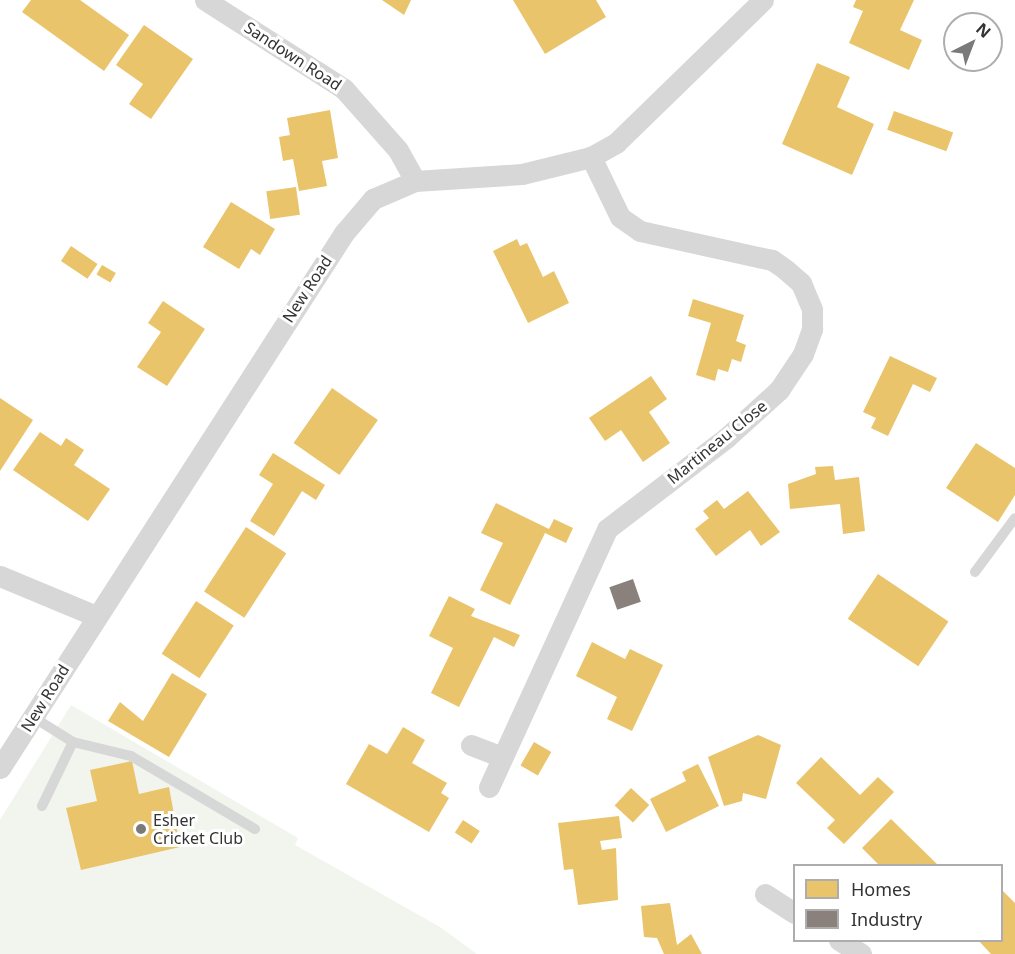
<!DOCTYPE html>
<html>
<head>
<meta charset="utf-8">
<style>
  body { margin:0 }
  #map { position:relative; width:1015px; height:954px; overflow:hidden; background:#fff; font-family:"Noto Sans",sans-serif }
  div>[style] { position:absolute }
  .green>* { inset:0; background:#f1f5ed }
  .homes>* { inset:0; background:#e9c46a; transform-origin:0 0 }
  .industry>* { inset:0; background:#8a817c; transform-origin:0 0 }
  .service>* { height:10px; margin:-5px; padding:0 5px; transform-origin:5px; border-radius:5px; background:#d7d7d7 }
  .minor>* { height:21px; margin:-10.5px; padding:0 10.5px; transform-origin:10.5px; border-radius:10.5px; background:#d7d7d7 }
  .dots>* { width:16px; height:16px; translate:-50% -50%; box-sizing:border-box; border:3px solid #fff; border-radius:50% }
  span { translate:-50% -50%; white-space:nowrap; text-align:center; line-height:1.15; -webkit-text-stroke:6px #fff; paint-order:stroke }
  .street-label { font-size:16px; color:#333 }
  .poi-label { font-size:16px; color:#333 }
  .left { translate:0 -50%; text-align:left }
  .legend { position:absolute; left:793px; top:864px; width:210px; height:78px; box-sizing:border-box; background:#fff; border:2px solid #adadad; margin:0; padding:8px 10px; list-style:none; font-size:18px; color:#333 }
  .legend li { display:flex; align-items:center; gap:12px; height:30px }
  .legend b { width:30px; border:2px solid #adadad }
  .north { position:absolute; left:943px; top:12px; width:60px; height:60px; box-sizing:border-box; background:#fff; border:2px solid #adadad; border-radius:50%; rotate:42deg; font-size:16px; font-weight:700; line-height:24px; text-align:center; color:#333 }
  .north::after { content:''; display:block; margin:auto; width:21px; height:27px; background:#7a7a7a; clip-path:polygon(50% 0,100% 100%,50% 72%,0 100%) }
</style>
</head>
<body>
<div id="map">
  <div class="green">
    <div style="clip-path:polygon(71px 705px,298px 838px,295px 845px,440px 927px,477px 954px,0 954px,0 820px)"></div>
  </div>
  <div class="homes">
    <div style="clip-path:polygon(31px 0,80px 0,129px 35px,104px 71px,22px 12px)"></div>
    <div style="clip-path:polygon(382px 0,411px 0,404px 15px)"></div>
    <div style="clip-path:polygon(513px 0,596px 0,606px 17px,545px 54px)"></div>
    <div style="clip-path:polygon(856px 0,914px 0,900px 30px,922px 40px,909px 70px,849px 43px,863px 11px,853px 7px)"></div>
    <div style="clip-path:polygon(144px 25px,193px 59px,151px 119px,129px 104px,143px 84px,116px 65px)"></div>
    <div style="clip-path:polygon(817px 63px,850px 77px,837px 107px,874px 124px,852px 175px,782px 144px)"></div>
    <div style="clip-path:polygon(330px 110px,338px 158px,322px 161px,327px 186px,299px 191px,293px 159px,283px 161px,279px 137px,290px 135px,287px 118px)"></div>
    <div style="left:894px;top:111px;width:63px;height:20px;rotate:20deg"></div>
    <div style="left:296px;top:187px;width:28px;height:30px;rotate:82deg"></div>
    <div style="clip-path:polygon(231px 202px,275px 229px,260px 255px,251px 249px,239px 269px,203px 247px)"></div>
    <div style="clip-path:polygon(517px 239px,520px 246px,527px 243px,543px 277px,554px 271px,569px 303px,528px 323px,493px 251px)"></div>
    <div style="left:71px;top:246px;width:32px;height:18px;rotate:34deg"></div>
    <div style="left:102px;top:265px;width:16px;height:11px;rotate:30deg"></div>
    <div style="clip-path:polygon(693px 299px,744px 315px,736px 341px,746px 345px,741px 362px,732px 359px,728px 372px,718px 369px,715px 381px,696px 375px,711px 323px,688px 316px)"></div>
    <div style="clip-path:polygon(163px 301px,205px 329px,167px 386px,137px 367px,161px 332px,148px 323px)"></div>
    <div style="clip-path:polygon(890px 356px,937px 378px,930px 392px,913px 384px,888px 436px,871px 428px,876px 418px,863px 412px)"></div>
    <div style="clip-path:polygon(651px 376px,667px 399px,649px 412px,670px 443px,643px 462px,621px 430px,605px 441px,589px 418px)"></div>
    <div style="left:332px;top:388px;width:56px;height:67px;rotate:35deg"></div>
    <div style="clip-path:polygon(0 398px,33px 420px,0 471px)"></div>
    <div style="clip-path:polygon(40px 432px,61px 446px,66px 438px,84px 450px,74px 465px,110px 489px,88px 521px,13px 470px)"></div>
    <div style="clip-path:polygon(976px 443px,1015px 468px,1015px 495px,998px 522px,946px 488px)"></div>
    <div style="clip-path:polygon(273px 453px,325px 485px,316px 500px,302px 491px,274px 536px,250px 521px,273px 484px,259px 475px)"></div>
    <div style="clip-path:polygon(833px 466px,835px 480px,859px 477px,865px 531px,843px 534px,840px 504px,790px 509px,788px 484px,816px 474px,815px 467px)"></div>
    <div style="clip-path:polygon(748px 491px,780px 532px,761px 546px,750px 530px,716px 556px,695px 529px,709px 518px,703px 511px,717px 500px,724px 509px)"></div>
    <div style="clip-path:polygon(496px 503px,549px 529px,554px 519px,573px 528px,566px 543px,545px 533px,510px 605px,480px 590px,503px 543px,481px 533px)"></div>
    <div style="left:246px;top:527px;width:48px;height:77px;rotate:33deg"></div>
    <div style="left:878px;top:574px;width:85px;height:54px;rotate:34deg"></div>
    <div style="clip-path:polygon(449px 596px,475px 609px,471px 616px,520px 635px,514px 647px,494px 637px,459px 707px,431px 693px,453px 648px,429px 636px)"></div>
    <div style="left:196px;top:601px;width:45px;height:63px;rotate:33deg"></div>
    <div style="clip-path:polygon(592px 642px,625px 659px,630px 649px,663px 665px,632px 731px,607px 719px,617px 697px,576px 676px)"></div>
    <div style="clip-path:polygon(172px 673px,207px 694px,169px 757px,108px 721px,120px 702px,143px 721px)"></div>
    <div style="clip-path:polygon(403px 727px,425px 740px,412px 763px,447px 783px,441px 793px,449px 798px,429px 832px,346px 784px,369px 744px,387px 754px)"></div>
    <div style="clip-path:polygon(758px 735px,781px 745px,766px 799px,743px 793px,742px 801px,724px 806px,708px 757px)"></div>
    <div style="left:534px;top:742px;width:20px;height:27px;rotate:30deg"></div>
    <div style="clip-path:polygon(821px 757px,860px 795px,878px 777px,894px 792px,844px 844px,827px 828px,835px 820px,796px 783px)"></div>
    <div style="clip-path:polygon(132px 761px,139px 794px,169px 787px,180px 847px,81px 870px,66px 808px,97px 801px,90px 770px)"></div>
    <div style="clip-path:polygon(698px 764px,719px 806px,666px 832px,650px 799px,686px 781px,682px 772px)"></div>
    <div style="left:631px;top:788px;width:25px;height:24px;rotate:43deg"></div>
    <div style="clip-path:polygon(619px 816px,622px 838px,600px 841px,602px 850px,616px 848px,618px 900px,578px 905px,573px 869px,564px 870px,558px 823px)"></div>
    <div style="clip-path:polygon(891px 819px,939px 866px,880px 866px,862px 848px)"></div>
    <div style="left:463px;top:820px;width:20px;height:15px;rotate:33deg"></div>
    <div style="clip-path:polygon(1002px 890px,1015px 903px,1015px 954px,991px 954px,978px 940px,1002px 940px)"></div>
    <div style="clip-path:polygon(670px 903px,677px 945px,691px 934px,702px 954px,664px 954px,657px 938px,644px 937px,641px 906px)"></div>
  </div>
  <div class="industry">
    <div style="left:633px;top:579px;width:24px;height:25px;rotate:71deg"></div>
  </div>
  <div class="service">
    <div style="left:975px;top:572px;width:67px;rotate:-53.5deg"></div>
    <div style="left:33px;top:717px;width:47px;rotate:32deg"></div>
    <div style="left:73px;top:742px;width:60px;rotate:13.6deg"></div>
    <div style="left:131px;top:756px;width:144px;rotate:30.5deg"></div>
    <div style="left:42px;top:806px;width:71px;rotate:-64.2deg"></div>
  </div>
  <div class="minor">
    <div style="left:205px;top:0;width:165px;rotate:32.6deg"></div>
    <div style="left:344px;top:89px;width:81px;rotate:48.5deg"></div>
    <div style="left:398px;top:150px;width:35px;rotate:61deg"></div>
    <div style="left:0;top:576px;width:104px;rotate:22.6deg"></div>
    <div style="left:471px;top:745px;width:33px;rotate:21deg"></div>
    <div style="left:0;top:768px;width:636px;rotate:-57.26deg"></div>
    <div style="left:344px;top:233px;width:45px;rotate:-49.5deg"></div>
    <div style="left:373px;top:199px;width:46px;rotate:-23.2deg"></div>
    <div style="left:415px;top:181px;width:107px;rotate:-3.7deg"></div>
    <div style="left:522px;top:174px;width:71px;rotate:-13.8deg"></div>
    <div style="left:591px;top:157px;width:29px;rotate:-29deg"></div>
    <div style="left:616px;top:143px;width:205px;rotate:-44.2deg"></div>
    <div style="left:489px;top:787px;width:284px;rotate:-65.4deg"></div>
    <div style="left:607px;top:529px;width:150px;rotate:-37.4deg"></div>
    <div style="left:726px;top:438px;width:72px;rotate:-42.2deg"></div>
    <div style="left:779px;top:390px;width:43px;rotate:-56.3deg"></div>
    <div style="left:803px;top:354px;width:27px;rotate:-70deg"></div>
    <div style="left:812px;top:329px;width:20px;rotate:-90deg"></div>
    <div style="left:812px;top:309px;width:28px;rotate:-113deg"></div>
    <div style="left:801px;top:283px;width:21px;rotate:-139deg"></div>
    <div style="left:785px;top:269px;width:16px;rotate:-145deg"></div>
    <div style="left:772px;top:260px;width:135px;rotate:-167.6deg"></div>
    <div style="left:640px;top:231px;width:24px;rotate:-145deg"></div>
    <div style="left:620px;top:217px;width:67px;rotate:-115.8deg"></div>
    <div style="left:765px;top:894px;width:35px;rotate:33deg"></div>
    <div style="left:839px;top:940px;width:26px;rotate:32deg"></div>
  </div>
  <div class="dots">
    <div style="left:141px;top:829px;background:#7a7a7a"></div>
  </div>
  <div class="street-label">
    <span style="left:293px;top:56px;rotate:33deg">Sandown Road</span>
    <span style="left:307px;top:289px;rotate:-57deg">New Road</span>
    <span style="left:717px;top:442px;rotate:-39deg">Martineau Close</span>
    <span style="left:45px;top:698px;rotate:-58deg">New Road</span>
  </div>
  <div class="poi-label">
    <span class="left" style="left:153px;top:829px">Esher<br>Cricket Club</span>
  </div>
  <ul class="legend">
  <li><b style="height:16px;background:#e9c46a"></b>Homes</li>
  <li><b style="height:16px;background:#8a817c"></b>Industry</li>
  </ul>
  <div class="north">N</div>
</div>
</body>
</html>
